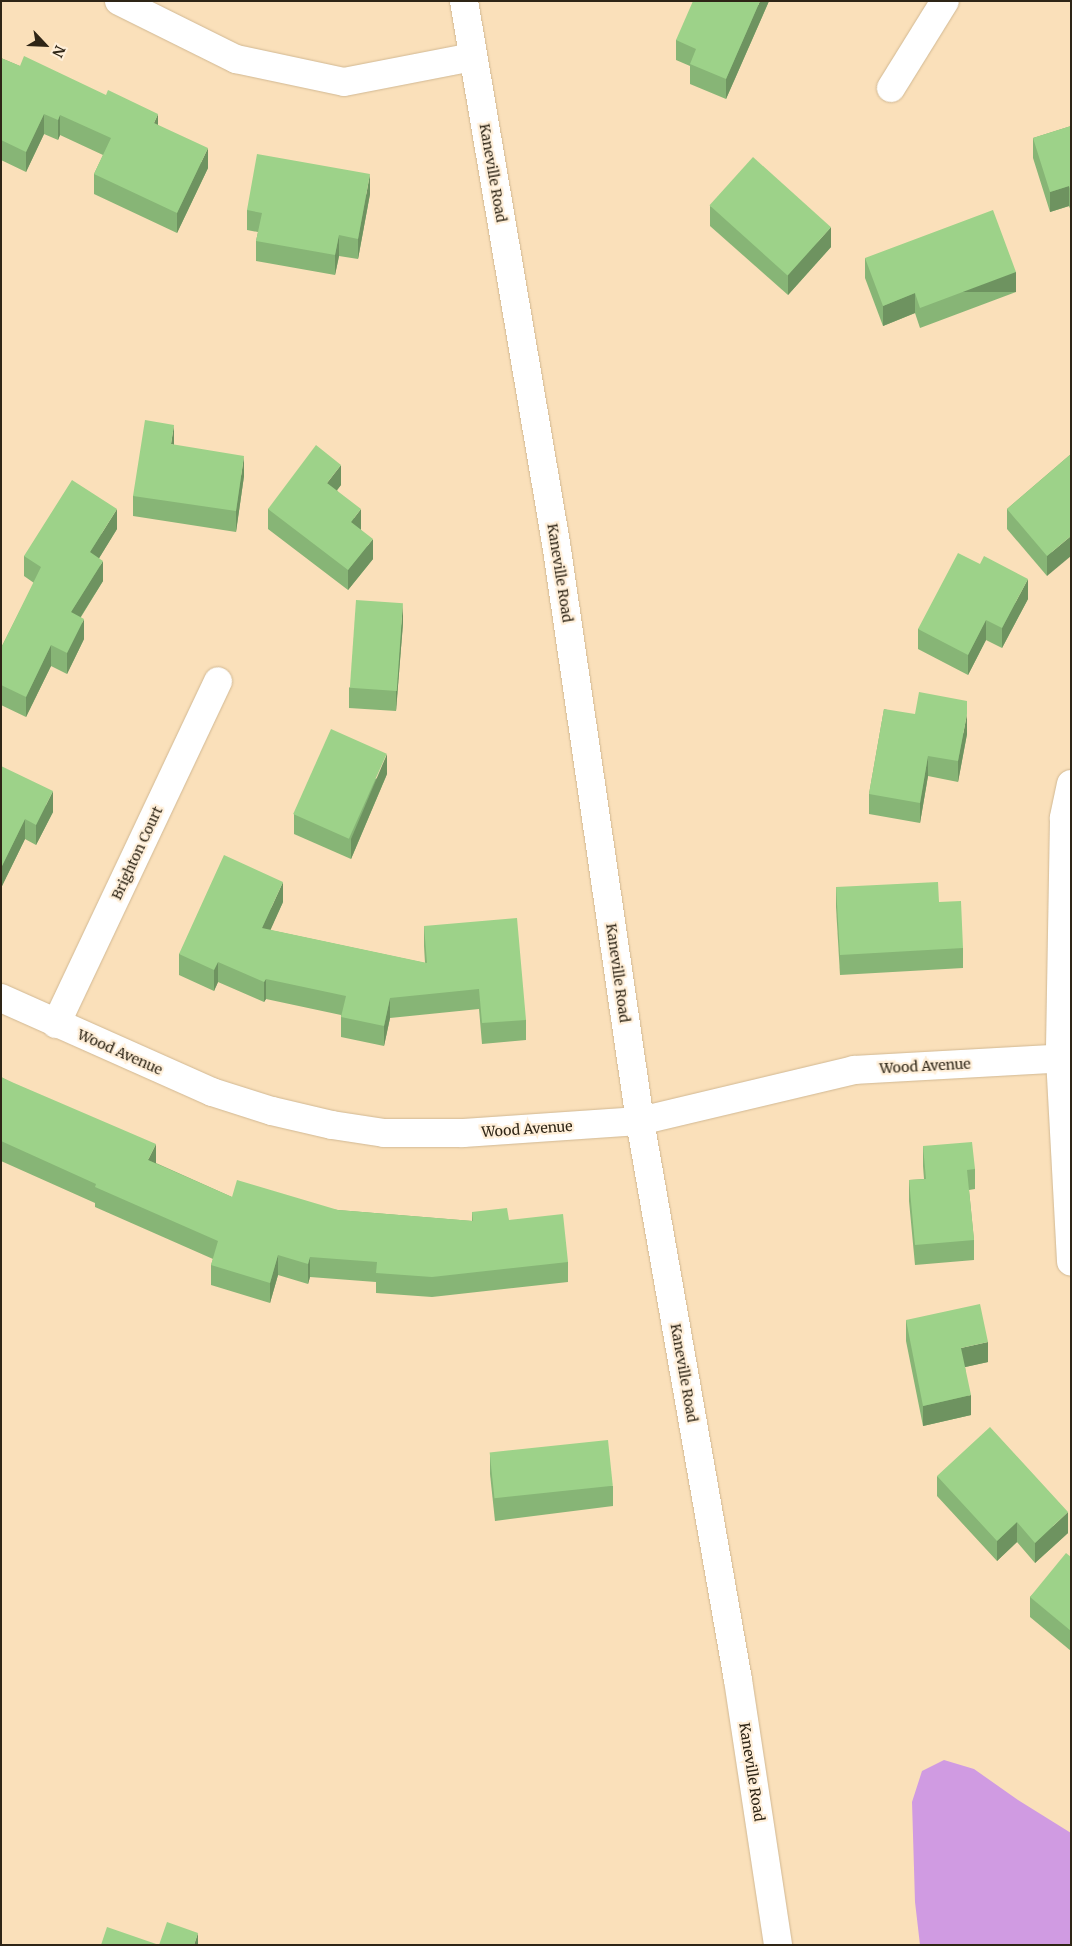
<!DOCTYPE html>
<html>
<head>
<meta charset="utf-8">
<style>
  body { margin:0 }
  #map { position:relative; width:1072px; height:1946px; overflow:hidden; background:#fae0ba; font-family:Merriweather,serif }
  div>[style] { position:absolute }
  .water>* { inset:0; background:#d09be2 }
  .roads { filter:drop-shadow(0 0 1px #d1b893) drop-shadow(0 0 1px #d1b893) }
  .minor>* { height:28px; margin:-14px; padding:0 14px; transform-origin:14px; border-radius:14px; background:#fff }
  .secondary>* { height:28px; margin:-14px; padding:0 14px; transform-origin:14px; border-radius:14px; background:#fff }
  .wall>* { inset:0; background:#87b576 }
  .shaded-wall>* { inset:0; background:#6e9360; transform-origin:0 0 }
  .building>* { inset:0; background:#9dd289; transform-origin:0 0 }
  span { translate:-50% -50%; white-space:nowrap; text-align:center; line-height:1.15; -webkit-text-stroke:4.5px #ffefd9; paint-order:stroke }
  .street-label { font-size:14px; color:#2e2516 }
  .frame { position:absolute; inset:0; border:2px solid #2e2516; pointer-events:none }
  .north { position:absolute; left:20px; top:20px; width:50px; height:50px; -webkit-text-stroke:4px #ffefd9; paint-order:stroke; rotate:115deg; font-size:14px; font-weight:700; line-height:20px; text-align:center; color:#2e2516 }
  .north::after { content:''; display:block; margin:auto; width:18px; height:22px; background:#2e2516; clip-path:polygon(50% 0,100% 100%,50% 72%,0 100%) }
</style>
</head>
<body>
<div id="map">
  <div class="water">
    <div style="clip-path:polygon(944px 1760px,974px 1769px,1018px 1800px,1071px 1833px,1071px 1945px,920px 1945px,915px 1902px,912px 1802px,922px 1771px)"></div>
  </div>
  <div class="roads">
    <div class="minor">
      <div style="left:119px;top:1px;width:131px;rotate:26.4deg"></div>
      <div style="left:236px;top:59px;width:110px;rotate:12deg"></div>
      <div style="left:344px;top:82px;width:131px;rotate:-11deg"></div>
      <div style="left:891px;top:88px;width:102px;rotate:-58.2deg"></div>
      <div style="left:1071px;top:784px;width:35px;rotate:102deg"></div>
      <div style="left:1064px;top:818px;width:240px;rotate:91deg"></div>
      <div style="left:1060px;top:1058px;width:204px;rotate:86.9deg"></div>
      <div style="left:1px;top:998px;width:231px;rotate:24deg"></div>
      <div style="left:212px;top:1092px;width:63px;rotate:17.6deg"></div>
      <div style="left:272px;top:1111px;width:62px;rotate:13.1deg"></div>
      <div style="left:332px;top:1125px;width:53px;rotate:8.7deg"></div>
      <div style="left:384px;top:1133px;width:79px"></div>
      <div style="left:463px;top:1133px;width:177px;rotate:-3.9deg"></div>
      <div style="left:640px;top:1121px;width:220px;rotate:-13.4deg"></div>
      <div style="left:854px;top:1070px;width:217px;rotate:-3.2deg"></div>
      <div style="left:56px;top:1024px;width:379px;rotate:-64.7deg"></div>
    </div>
    <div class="secondary">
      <div style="left:464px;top:1px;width:550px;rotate:80.37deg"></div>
      <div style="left:556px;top:543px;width:584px;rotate:81.73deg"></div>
      <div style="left:640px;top:1121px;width:568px;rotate:80.06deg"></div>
      <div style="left:738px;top:1680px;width:268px;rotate:81.4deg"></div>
    </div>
  </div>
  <div class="wall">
    <div style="clip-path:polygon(769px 1px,726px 99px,690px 84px,690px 66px,676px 60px,676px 40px)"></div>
    <div style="clip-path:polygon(1px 58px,20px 66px,158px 125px,208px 168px,177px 233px,94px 194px,94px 174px,103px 155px,60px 135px,58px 140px,44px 134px,26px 172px,1px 160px)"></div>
    <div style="clip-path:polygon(1071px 126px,1071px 211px,1069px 206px,1050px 212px,1033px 158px,1033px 138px)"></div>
    <div style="clip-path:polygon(370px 194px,358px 259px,339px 256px,335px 275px,256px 261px,256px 241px,258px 232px,247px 230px,247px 210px)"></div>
    <div style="clip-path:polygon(710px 206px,831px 247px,788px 295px,710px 226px)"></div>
    <div style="clip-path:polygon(865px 258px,1016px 292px,920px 328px,915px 313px,883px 326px,865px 278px)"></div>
    <div style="clip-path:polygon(174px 445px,244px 476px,236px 532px,133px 516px,133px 496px)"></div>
    <div style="clip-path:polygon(1071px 454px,1047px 576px,1007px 529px,1007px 509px)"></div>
    <div style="clip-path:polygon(341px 485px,337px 490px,361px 529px,361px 530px,373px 559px,348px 590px,268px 529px,268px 509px)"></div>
    <div style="clip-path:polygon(117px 529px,99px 558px,103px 581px,81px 617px,84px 639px,67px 674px,51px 666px,26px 717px,1px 705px,1px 648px,34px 583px,24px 576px,24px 556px)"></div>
    <div style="clip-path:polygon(1028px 599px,1002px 648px,986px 640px,968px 675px,918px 649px,918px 629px)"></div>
    <div style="clip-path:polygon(403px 623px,396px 711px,349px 708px,349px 688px)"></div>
    <div style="clip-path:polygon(884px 709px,967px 734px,958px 782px,928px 776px,920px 823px,869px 814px,869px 794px)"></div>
    <div style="clip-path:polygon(1px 766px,53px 812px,36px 845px,25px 839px,2px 886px,1px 886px)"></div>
    <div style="clip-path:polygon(387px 774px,351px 859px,294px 834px,294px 814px)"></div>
    <div style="clip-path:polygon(836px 887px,939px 902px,963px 948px,963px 968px,840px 975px,836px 907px)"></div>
    <div style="clip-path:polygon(283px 902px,270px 930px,425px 963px,424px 946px,424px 926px,526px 1020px,526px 1040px,482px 1044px,479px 1009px,390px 1018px,384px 1046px,341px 1037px,341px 1015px,266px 999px,264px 1002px,218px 982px,214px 991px,179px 975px,179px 954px)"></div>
    <div style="clip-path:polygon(1px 1077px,156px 1163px,232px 1197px,338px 1210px,472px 1221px,472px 1212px,509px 1220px,568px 1262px,568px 1282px,432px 1297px,376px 1293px,376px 1282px,310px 1277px,308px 1284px,278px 1275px,270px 1303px,211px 1285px,211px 1265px,213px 1259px,95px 1207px,95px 1203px,1px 1161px)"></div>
    <div style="clip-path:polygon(923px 1146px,975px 1169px,975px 1189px,969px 1190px,974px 1240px,974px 1260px,915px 1265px,909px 1201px,909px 1180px,924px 1179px,923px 1166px)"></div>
    <div style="clip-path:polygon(906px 1320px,988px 1362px,965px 1367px,971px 1415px,923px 1426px,906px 1341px)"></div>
    <div style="clip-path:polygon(490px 1454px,613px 1486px,613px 1506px,495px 1521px,490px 1474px)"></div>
    <div style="clip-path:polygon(937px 1476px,1068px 1533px,1035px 1563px,1017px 1542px,997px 1561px,937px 1496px)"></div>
    <div style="clip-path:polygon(1071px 1557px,1071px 1651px,1030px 1617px,1030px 1597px)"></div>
  </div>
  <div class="shaded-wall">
    <div style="clip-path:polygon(760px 1px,769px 1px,726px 99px,726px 79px)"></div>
    <div style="clip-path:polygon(44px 114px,44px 134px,26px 172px,26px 152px)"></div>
    <div style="clip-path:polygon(158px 114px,158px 134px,154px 123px)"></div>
    <div style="clip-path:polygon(60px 115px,60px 135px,58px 140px,58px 120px)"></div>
    <div style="clip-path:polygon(208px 148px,208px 168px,177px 233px,177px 213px)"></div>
    <div style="clip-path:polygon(370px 174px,370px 194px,358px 259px,358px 239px)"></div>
    <div style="clip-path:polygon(1069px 186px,1069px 206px,1050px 212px,1050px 192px)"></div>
    <div style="clip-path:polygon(831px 227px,831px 247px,788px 295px,788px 275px)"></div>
    <div style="clip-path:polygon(339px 235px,339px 256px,335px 275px,335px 255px)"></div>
    <div style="left:1016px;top:272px;width:20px;height:103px;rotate:90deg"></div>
    <div style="clip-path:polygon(915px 293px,915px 313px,883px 326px,883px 306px)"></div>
    <div style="clip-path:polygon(174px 425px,174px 445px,171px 444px)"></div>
    <div style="clip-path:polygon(244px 456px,244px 476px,236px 532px,236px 511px)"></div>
    <div style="clip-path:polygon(341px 465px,341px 485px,327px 503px,327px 483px)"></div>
    <div style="clip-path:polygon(117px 509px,117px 529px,90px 573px,90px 552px)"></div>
    <div style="clip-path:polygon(361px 509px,361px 529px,351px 542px,351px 522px)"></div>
    <div style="clip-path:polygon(1071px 536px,1071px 556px,1047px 576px,1047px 556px)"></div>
    <div style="clip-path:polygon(373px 539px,373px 559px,348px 590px,348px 570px)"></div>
    <div style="clip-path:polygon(103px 561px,103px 581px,71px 632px,71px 612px)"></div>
    <div style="clip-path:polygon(1028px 579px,1028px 599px,1002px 648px,1002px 628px)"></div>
    <div style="clip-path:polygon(403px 603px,403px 623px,396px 711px,396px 691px)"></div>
    <div style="clip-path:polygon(84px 619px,84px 639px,67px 674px,67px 653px)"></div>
    <div style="clip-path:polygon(986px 620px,986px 640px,968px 675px,968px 655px)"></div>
    <div style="clip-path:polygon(51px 645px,51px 666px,26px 717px,26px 697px)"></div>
    <div style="clip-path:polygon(967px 714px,967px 734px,958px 782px,958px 761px)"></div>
    <div style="clip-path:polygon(387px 754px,387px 774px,351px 859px,351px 839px)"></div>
    <div style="clip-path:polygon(928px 756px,928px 776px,920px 823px,920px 803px)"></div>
    <div style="clip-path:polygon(53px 791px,53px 812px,36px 845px,36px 825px)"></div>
    <div style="clip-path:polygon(25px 819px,25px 839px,2px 886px,2px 866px)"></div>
    <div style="clip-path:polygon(283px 882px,283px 902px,262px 949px,262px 928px)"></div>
    <div style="clip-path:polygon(218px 962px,218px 982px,214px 991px,214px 970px)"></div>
    <div style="clip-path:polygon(266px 979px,266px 999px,264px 1002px,264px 982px)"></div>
    <div style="clip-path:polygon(390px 998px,390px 1018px,384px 1046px,384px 1026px)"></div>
    <div style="clip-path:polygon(156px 1144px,156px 1164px,148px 1160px)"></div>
    <div style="clip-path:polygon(278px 1255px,278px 1275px,270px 1303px,270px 1283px)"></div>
    <div style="clip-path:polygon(310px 1257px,310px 1277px,308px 1284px,308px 1264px)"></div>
    <div style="clip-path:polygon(988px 1342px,988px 1362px,961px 1368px,961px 1348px)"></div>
    <div style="clip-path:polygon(971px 1395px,971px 1415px,923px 1426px,923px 1406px)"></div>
    <div style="clip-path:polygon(1068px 1512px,1068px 1533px,1035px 1563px,1035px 1543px)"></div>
    <div style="clip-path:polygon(1017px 1522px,1017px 1542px,997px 1561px,997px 1541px)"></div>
    <div style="clip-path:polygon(198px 1933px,198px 1945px,194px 1945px)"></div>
  </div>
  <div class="building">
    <div style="clip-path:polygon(693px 1px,760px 1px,726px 79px,690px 64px,696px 49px,676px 40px)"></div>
    <div style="clip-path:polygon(24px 56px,106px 95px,108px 90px,158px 114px,154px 123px,208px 148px,177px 213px,94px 174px,111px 138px,60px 115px,58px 120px,44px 114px,26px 152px,1px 140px,1px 58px,20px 66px)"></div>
    <div style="clip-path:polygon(1071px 126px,1071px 191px,1069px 186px,1050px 192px,1033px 138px)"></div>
    <div style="clip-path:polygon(257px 154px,370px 174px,358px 239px,339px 235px,335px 255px,256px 241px,262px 213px,247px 210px)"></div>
    <div style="left:753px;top:157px;width:105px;height:65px;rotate:42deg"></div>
    <div style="clip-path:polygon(993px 210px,1016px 272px,920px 308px,915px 293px,883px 306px,865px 258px)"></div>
    <div style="clip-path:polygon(145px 420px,174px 425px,171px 444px,244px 456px,236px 511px,133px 496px)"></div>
    <div style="clip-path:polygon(316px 445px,341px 465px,327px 483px,361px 509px,351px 522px,373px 539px,348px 570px,268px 509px)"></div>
    <div style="clip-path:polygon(1071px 454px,1071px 536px,1047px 556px,1007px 509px)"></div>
    <div style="clip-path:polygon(72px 480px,117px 509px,90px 552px,103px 561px,71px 612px,84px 619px,67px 653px,51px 645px,26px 697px,1px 685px,1px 648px,41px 567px,24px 556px)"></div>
    <div style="clip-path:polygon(958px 553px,980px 564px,984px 556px,1028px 579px,1002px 628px,986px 620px,968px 655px,918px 629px)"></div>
    <div style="left:356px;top:600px;width:47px;height:88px;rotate:4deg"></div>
    <div style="clip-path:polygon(919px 692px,967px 701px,967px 714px,958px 761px,928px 756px,920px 803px,869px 794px,884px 709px,915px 714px)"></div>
    <div style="left:331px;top:729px;width:61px;height:93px;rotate:24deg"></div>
    <div style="clip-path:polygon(1px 766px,53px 791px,36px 825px,25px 819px,2px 866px,1px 865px)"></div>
    <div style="clip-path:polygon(224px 855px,283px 882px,262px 928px,427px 963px,424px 926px,517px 918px,526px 1020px,482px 1023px,479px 989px,390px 998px,384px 1026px,341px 1017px,346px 996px,266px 979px,264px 982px,218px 962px,214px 970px,179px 954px)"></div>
    <div style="clip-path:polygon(938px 882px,939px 902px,961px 901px,963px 948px,840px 955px,836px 887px)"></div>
    <div style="clip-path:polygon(1px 1077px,14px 1083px,156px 1144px,148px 1160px,232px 1197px,237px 1180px,338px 1210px,473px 1221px,472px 1212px,507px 1208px,509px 1220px,563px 1214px,568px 1262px,432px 1277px,376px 1273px,377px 1262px,310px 1257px,308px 1264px,278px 1255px,270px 1283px,211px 1265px,218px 1241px,95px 1187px,96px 1184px,1px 1141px)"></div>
    <div style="clip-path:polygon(972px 1142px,975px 1169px,967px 1170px,974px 1240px,915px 1245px,909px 1180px,926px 1179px,923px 1146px)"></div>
    <div style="clip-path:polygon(980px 1304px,988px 1342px,961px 1348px,971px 1395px,923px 1406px,906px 1320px)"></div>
    <div style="clip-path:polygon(990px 1427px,1068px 1512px,1035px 1543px,1017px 1522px,997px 1541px,937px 1476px)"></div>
    <div style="left:608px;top:1440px;width:46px;height:119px;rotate:84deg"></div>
    <div style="clip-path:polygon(1066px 1553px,1071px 1557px,1071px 1631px,1030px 1597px)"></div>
    <div style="clip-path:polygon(167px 1922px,198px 1933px,194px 1945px,101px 1945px,107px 1927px,159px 1945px)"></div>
  </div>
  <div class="street-label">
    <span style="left:493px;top:173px;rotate:80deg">Kaneville Road</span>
    <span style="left:560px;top:573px;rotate:81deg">Kaneville Road</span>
    <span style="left:137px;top:853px;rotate:-65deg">Brighton Court</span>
    <span style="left:618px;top:973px;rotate:82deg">Kaneville Road</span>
    <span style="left:120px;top:1052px;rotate:24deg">Wood Avenue</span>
    <span style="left:925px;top:1066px;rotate:-3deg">Wood Avenue</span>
    <span style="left:527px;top:1129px;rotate:-4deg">Wood Avenue</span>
    <span style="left:684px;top:1373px;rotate:80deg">Kaneville Road</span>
    <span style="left:752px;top:1772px;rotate:81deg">Kaneville Road</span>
  </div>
  <div class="frame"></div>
  <div class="north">N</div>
</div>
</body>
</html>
